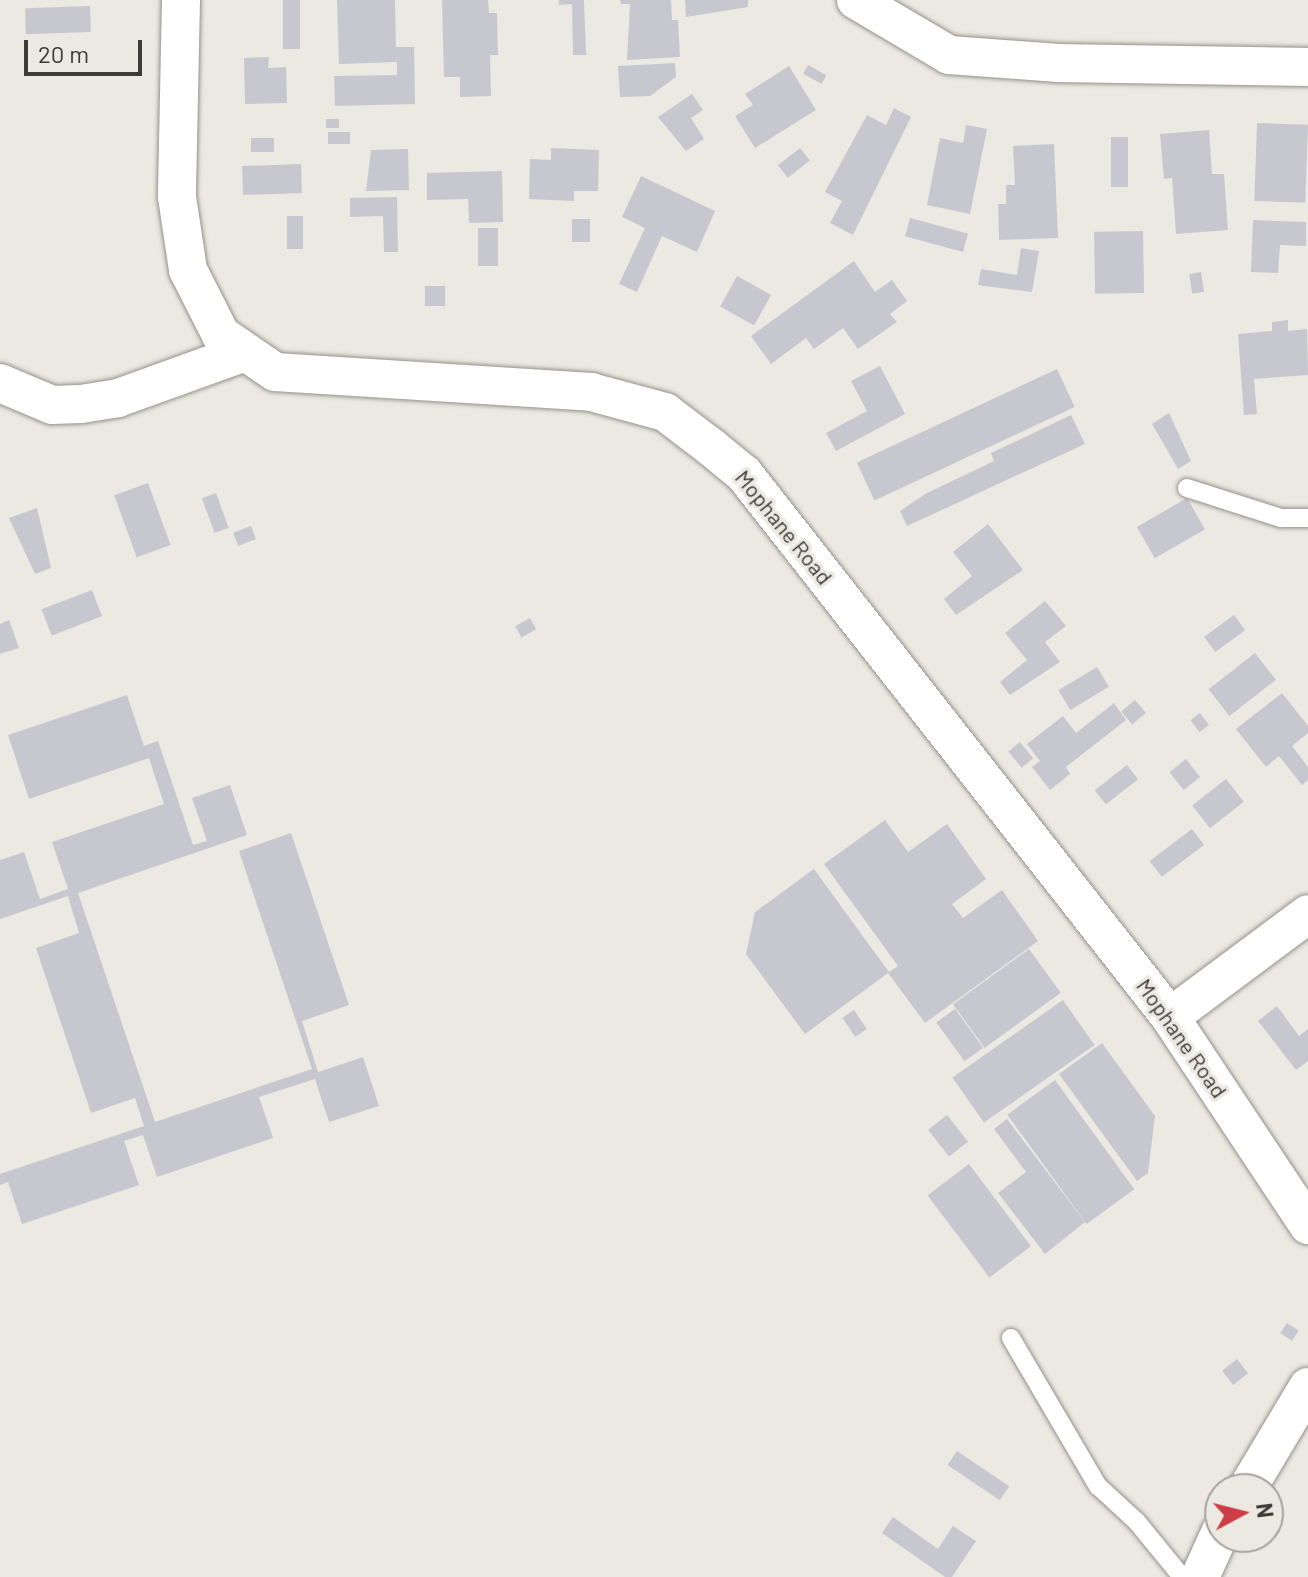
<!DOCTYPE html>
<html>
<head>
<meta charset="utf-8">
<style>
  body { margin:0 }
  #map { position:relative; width:1308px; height:1577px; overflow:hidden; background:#ece9e2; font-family:Barlow,sans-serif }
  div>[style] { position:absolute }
  .building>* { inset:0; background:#c7c8cf; transform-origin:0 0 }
  .roads { filter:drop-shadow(0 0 2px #95928b) drop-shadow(0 0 2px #95928b) }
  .lane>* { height:18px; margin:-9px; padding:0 9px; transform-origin:9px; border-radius:9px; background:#fff }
  .street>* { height:38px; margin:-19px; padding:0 19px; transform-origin:19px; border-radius:19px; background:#fff }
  span { translate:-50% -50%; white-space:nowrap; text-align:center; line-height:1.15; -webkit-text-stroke:7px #ece9e2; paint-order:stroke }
  .street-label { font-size:22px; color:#3c3b38 }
  .north { position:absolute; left:1204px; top:1473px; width:80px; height:80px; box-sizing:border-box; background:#ece9e2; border:2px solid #a6a39e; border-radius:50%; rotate:83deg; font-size:22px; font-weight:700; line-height:32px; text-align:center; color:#3c3b38 }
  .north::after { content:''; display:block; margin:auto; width:28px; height:36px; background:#cd3d48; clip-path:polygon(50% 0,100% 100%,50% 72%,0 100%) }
  .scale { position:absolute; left:24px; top:40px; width:118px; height:36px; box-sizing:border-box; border:4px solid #3c3b38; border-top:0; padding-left:10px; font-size:24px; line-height:28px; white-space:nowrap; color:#3c3b38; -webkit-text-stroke:6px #ece9e2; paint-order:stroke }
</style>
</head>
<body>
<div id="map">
  <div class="building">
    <div style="left:283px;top:0;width:17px;height:49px"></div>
    <div style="clip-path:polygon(337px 0,395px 0,396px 47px,414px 47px,415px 104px,335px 106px,334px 76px,397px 75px,397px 62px,339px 64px)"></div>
    <div style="clip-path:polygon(442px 0,488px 0,489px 13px,497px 13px,498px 55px,490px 55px,491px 96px,460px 97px,460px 77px,444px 77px)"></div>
    <div style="clip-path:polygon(559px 0,584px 0,586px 55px,573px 55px,572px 4px,559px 5px)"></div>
    <div style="clip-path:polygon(620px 0,671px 0,672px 20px,678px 20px,680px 57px,627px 60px,630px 4px,621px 4px)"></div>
    <div style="clip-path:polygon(685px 0,748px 0,748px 7px,686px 17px)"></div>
    <div style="left:90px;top:6px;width:26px;height:65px;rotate:88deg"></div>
    <div style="clip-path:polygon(269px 57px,268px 68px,286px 67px,287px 103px,245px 104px,244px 58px)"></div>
    <div style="clip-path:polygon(675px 63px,676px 77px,650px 96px,620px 97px,618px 66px)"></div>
    <div style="left:808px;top:65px;width:21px;height:10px;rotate:29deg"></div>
    <div style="clip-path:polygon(789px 66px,816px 110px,755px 148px,735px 116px,753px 105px,745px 94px)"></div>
    <div style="clip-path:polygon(692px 94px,703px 110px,691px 118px,704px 139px,686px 151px,658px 117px)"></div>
    <div style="clip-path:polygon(894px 108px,911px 117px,853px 235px,830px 223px,842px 201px,825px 192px,867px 115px,886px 125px)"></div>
    <div style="left:326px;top:119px;width:13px;height:9px"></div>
    <div style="left:1257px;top:123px;width:51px;height:78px;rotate:2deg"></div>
    <div style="clip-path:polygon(966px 125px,987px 129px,970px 214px,927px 205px,940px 138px,963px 143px)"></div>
    <div style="clip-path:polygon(1209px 130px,1212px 174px,1224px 174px,1228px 230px,1176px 234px,1172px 178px,1164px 179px,1160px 134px)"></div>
    <div style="left:350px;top:132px;width:12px;height:22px;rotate:90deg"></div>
    <div style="left:1111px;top:137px;width:17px;height:50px"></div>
    <div style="left:251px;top:138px;width:23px;height:14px"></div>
    <div style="clip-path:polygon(1054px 144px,1058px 238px,999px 240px,998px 204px,1006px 204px,1006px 185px,1015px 185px,1013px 146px)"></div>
    <div style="clip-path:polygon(551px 148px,599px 150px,598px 191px,574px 191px,574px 201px,529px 199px,530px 159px,551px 160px)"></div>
    <div style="left:800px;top:148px;width:16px;height:28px;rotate:52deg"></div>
    <div style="clip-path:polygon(408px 149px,409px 190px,366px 191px,371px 150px)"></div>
    <div style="left:301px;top:164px;width:29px;height:59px;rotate:88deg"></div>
    <div style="clip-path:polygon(502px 171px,503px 222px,469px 223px,468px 199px,427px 200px,427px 173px)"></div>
    <div style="clip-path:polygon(641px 176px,715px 211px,697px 252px,662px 236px,637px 292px,619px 284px,645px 228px,622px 217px)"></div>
    <div style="clip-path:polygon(397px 197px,398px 252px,384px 252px,383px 216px,350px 217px,350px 198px)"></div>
    <div style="left:287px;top:216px;width:16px;height:33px"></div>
    <div style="left:910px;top:218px;width:60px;height:19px;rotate:15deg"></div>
    <div style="left:572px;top:219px;width:18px;height:23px"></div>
    <div style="clip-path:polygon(1253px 220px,1306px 222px,1306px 246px,1280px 245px,1278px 273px,1251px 272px)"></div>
    <div style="left:478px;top:228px;width:20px;height:38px"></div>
    <div style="left:1143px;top:231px;width:62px;height:49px;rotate:89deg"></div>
    <div style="clip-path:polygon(1021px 248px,1039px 251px,1032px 292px,978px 285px,981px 269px,1017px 275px)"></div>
    <div style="clip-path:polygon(854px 261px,875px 292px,892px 280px,907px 301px,890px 314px,897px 322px,858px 349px,843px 328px,814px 349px,806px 338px,771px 364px,751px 336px)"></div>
    <div style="left:1201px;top:272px;width:20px;height:12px;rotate:81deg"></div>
    <div style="left:737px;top:276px;width:39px;height:35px;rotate:29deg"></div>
    <div style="left:425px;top:286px;width:20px;height:20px"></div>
    <div style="clip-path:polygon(1288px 320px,1288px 331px,1307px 329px,1308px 375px,1254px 379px,1257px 414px,1244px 415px,1238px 334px,1272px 331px,1272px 322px)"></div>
    <div style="clip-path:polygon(880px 366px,905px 414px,836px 451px,826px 433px,867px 411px,851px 381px)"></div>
    <div style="left:1057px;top:369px;width:42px;height:221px;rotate:65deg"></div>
    <div style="clip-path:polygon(1169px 413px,1191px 461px,1178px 469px,1152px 424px)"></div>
    <div style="clip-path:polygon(1071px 415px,1085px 444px,907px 526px,900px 511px,925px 494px,994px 461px,991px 453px)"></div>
    <div style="left:148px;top:483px;width:66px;height:36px;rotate:70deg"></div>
    <div style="left:216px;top:493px;width:37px;height:15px;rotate:70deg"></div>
    <div style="left:1187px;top:498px;width:36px;height:58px;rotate:60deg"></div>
    <div style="clip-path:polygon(37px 508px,51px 568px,35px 574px,9px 518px)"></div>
    <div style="clip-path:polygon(988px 524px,1023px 570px,956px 615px,944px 599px,972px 576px,953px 552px)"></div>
    <div style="left:251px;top:526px;width:14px;height:19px;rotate:69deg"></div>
    <div style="left:92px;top:590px;width:28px;height:54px;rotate:69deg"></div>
    <div style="clip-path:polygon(1045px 601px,1066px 626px,1045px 642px,1060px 662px,1010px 695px,1000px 682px,1027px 660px,1005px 633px)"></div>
    <div style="left:1234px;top:615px;width:19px;height:37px;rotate:54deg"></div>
    <div style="left:530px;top:618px;width:13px;height:17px;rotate:61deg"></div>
    <div style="clip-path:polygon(9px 620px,19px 648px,0 654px,0 624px)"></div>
    <div style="left:1255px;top:653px;width:34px;height:59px;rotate:52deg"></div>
    <div style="left:1097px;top:667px;width:23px;height:45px;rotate:59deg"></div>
    <div style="clip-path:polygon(1282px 693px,1308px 726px,1308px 733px,1292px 746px,1308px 767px,1308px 780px,1302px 785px,1279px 756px,1266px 767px,1236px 729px)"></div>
    <div style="clip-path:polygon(127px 695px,144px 746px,158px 741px,193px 845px,207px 841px,192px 798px,230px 785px,247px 835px,78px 893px,155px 1122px,312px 1069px,239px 851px,291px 833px,349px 1005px,302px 1021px,318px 1072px,363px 1057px,379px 1106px,329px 1122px,315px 1079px,259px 1097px,273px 1138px,157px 1177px,143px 1135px,124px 1141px,139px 1185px,22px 1224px,8px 1182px,0 1185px,0 1174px,144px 1126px,135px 1098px,91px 1113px,36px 948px,79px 933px,68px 896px,0 919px,0 860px,24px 852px,40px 899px,68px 889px,52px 842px,164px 804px,149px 758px,29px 799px,8px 735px)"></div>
    <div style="left:1135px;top:700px;width:17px;height:18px;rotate:50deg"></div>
    <div style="clip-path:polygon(1114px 703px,1126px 720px,1066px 767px,1070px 774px,1050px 790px,1032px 767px,1040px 761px,1027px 744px,1063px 716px,1076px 733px)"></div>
    <div style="left:1200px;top:713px;width:15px;height:12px;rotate:53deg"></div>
    <div style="left:1020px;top:742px;width:21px;height:15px;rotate:51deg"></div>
    <div style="left:1186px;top:759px;width:23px;height:21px;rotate:52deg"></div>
    <div style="left:1127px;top:765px;width:18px;height:41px;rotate:52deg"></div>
    <div style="left:1226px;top:779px;width:29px;height:43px;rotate:52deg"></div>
    <div style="clip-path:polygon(885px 820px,908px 852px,947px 824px,986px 879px,952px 904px,963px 918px,1002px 890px,1038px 941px,925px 1023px,888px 973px,805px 1034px,746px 954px,755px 912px,814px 869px,889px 972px,898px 966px,824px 864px)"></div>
    <div style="left:1192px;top:829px;width:20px;height:53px;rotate:53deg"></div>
    <div style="left:1029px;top:949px;width:54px;height:94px;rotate:54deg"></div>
    <div style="left:1063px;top:1000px;width:55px;height:135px;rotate:55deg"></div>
    <div style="clip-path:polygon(1277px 1006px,1299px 1036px,1308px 1029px,1308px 1061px,1296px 1070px,1258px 1021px)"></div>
    <div style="left:955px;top:1009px;width:48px;height:23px;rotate:54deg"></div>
    <div style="left:854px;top:1010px;width:23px;height:14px;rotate:56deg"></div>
    <div style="clip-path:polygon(1102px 1043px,1155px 1116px,1148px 1173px,1137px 1181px,1059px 1074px)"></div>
    <div style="left:1055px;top:1080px;width:135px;height:59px;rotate:54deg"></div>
    <div style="left:947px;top:1115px;width:34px;height:24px;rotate:52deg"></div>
    <div style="clip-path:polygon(1007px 1119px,1085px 1222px,1045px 1254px,998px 1193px,1026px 1172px,994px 1129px)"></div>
    <div style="left:969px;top:1164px;width:103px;height:52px;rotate:53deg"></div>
    <div style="left:1287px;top:1323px;width:14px;height:12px;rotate:34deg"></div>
    <div style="left:1237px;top:1359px;width:18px;height:19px;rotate:52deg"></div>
    <div style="left:957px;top:1451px;width:63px;height:17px;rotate:34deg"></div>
    <div style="clip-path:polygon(893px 1517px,938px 1549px,953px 1526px,976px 1541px,952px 1577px,945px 1577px,882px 1533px)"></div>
  </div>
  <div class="roads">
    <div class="lane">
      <div style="left:1187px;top:488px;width:99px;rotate:17.7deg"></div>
      <div style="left:1281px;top:518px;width:27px"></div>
      <div style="left:1011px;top:1338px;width:172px;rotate:59.6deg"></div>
      <div style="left:1098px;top:1486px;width:53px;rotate:42.7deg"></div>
      <div style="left:1137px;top:1522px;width:71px;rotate:50.7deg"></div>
    </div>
    <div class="street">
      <div style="left:181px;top:0;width:197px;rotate:91.2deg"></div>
      <div style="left:177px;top:197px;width:74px;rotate:81.4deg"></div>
      <div style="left:188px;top:270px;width:73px;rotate:63.1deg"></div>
      <div style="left:221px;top:335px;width:65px;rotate:34.4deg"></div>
      <div style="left:275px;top:372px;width:317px;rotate:3.6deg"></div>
      <div style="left:591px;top:392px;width:77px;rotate:15.1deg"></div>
      <div style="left:665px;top:412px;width:58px;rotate:37.3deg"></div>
      <div style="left:711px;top:447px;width:43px;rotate:39.3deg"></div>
      <div style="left:744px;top:474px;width:690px;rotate:51.88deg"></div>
      <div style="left:1170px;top:1017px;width:250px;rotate:56.4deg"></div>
      <div style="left:856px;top:0;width:108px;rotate:30.6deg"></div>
      <div style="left:949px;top:55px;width:110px;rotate:4.2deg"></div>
      <div style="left:1059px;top:63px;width:249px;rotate:0.9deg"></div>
      <div style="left:0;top:383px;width:56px;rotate:22.9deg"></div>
      <div style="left:52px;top:405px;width:29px;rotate:-2deg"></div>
      <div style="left:81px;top:404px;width:37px;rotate:-9deg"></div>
      <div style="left:118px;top:398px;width:135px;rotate:-19.9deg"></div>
      <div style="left:1170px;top:1017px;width:172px;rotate:-36.7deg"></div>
      <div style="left:1247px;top:1489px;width:119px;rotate:-59.1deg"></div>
      <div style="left:1200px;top:1577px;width:48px;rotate:-65.6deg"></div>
    </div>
  </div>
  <div class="street-label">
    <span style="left:784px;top:527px;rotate:51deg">Mophane Road</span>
    <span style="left:1182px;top:1038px;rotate:55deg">Mophane Road</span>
  </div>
  <div class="north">N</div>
  <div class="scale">20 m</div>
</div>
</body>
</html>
